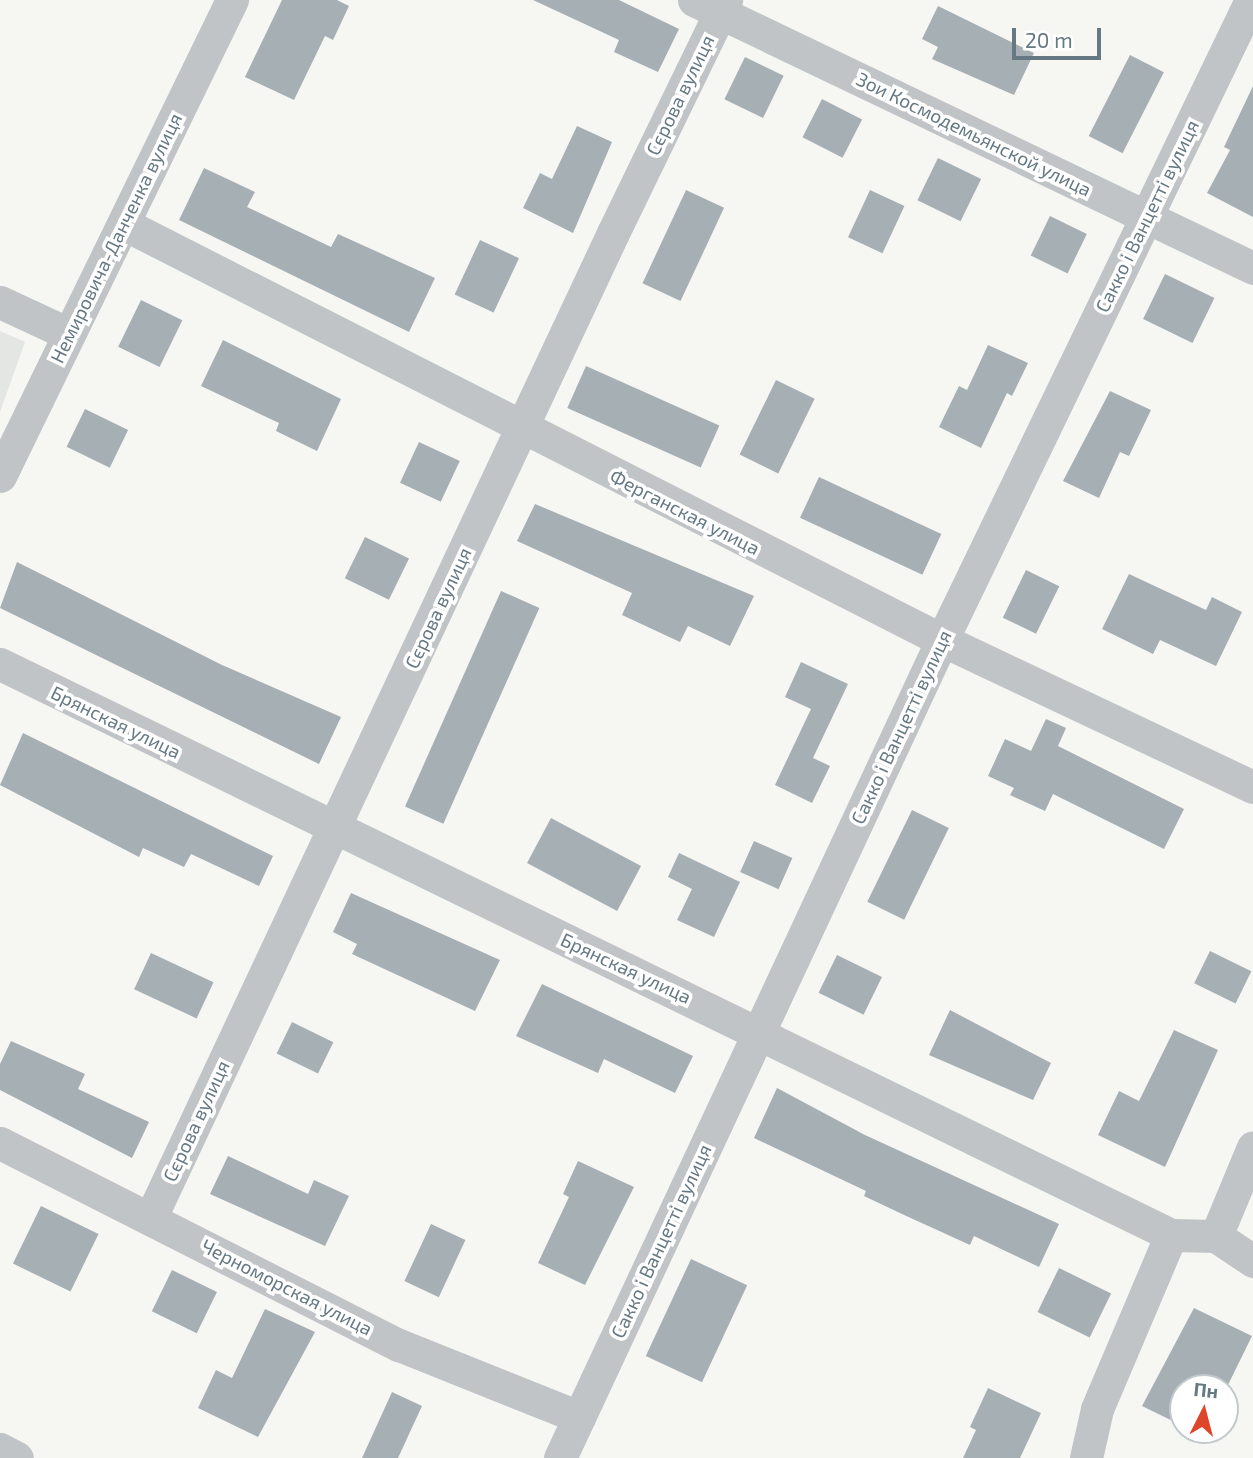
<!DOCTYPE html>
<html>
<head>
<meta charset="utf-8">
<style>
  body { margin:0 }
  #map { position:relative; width:1253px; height:1458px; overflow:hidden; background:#f6f6f3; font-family:"Exo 2",sans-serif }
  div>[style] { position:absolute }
  .built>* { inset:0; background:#e4e6e4 }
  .building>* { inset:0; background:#a6b0b4; transform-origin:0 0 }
  .minor>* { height:33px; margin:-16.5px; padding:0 16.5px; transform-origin:16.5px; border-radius:16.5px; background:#c0c4c7 }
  span { translate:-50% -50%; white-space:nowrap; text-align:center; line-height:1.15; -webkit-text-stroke:7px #fff; paint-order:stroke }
  .street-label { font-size:19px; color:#667983 }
  .north { position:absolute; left:1169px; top:1374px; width:70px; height:70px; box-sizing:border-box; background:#fff; border:2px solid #c2c9cd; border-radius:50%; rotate:6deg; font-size:19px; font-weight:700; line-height:28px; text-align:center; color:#667983 }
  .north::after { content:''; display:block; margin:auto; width:24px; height:32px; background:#de452b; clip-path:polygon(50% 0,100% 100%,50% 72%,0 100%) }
  .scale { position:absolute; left:1012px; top:28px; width:89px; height:32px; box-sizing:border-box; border:4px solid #667983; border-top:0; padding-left:9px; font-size:21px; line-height:24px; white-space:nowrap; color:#667983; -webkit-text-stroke:5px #fff; paint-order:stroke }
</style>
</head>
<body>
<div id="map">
  <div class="built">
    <div style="clip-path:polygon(0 331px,25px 342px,0 412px)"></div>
  </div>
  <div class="building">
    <div style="clip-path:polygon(282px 0,337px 0,349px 6px,333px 40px,325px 36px,294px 100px,245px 77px)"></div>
    <div style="clip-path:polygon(533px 0,619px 0,679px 29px,658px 72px,614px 52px,619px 40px)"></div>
    <div style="clip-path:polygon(938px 6px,1034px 53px,1014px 95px,932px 59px,938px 47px,922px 39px)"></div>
    <div style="left:1130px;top:55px;width:38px;height:91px;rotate:27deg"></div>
    <div style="left:745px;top:57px;width:43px;height:47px;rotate:26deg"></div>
    <div style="clip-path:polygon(1253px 86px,1253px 217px,1207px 193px,1230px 150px,1224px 147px)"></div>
    <div style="left:822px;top:99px;width:45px;height:43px;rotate:27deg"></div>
    <div style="clip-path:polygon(577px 126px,612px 142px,573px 233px,523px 208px,540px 173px,552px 179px)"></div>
    <div style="left:938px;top:158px;width:48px;height:47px;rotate:26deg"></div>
    <div style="clip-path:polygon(204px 168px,255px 192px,247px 207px,331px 247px,338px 234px,435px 278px,409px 332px,179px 220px)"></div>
    <div style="left:686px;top:190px;width:42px;height:103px;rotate:25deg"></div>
    <div style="left:870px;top:190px;width:38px;height:52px;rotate:25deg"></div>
    <div style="left:1050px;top:216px;width:41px;height:44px;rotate:26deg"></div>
    <div style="left:480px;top:240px;width:43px;height:60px;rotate:25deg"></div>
    <div style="left:1165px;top:274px;width:55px;height:50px;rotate:26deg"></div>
    <div style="left:141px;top:300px;width:46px;height:52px;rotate:26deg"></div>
    <div style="clip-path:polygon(223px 340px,341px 399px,317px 451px,276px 431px,279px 423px,201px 386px)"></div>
    <div style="clip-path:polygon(988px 345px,1028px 363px,1012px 396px,1007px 393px,981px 448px,939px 427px,959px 386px,967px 390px)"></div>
    <div style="left:586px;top:366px;width:146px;height:46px;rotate:24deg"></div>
    <div style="left:776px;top:380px;width:43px;height:83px;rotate:26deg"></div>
    <div style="clip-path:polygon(1110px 391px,1151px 410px,1129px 456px,1120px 452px,1099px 498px,1063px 481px)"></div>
    <div style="left:85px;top:409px;width:48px;height:42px;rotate:26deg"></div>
    <div style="left:419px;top:442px;width:45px;height:45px;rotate:25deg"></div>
    <div style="left:819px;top:477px;width:135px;height:45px;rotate:25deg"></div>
    <div style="clip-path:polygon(535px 504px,754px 596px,730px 646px,688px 626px,680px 642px,622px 615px,632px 593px,517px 541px)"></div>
    <div style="left:365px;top:537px;width:49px;height:46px;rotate:26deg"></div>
    <div style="clip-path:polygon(17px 562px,222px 665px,341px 717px,319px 764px,0 608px)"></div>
    <div style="left:1026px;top:570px;width:37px;height:53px;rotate:26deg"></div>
    <div style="clip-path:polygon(1129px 574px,1206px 610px,1212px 597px,1242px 612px,1216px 666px,1160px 640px,1153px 654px,1102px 629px)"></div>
    <div style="left:501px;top:591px;width:42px;height:236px;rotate:24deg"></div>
    <div style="clip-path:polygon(801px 662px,848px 684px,813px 758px,830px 766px,812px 803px,775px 785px,811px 709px,785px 697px)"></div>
    <div style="clip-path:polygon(1046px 719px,1066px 728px,1058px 746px,1184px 809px,1164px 849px,1053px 794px,1045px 811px,1010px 795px,1014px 788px,988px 776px,1005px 739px,1031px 751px)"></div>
    <div style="clip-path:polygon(23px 733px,273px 856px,259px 886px,191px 854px,184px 867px,143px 848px,139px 857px,0 785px)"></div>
    <div style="left:912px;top:810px;width:41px;height:102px;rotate:26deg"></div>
    <div style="left:551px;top:818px;width:102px;height:51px;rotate:28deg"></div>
    <div style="left:754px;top:841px;width:42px;height:34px;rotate:24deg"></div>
    <div style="clip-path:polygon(679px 853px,740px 882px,714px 937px,677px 920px,692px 889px,668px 877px)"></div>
    <div style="clip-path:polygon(351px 893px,500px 960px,475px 1011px,352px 954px,357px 944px,333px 932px)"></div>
    <div style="left:1210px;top:951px;width:46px;height:36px;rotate:26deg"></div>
    <div style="left:151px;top:953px;width:69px;height:40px;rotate:25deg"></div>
    <div style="left:837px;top:955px;width:50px;height:42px;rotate:26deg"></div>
    <div style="clip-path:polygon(542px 984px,693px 1056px,675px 1093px,604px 1059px,598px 1073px,516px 1036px)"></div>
    <div style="clip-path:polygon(950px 1010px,1051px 1063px,1033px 1100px,929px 1055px)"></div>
    <div style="left:292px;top:1022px;width:46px;height:35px;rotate:26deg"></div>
    <div style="clip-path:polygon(1174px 1030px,1218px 1050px,1165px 1167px,1098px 1135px,1119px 1091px,1139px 1101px)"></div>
    <div style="clip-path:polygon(11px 1041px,85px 1074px,78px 1089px,149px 1122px,132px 1158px,0 1090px,0 1064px)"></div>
    <div style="clip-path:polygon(777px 1088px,865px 1135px,1059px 1224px,1039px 1267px,974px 1236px,970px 1245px,902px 1214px,864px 1196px,866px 1191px,754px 1138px)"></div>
    <div style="clip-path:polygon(228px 1156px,308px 1194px,314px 1180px,349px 1196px,325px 1246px,210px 1194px)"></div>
    <div style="clip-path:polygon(578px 1161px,634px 1187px,585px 1285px,538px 1263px,569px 1197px,563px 1194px)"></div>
    <div style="left:41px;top:1206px;width:64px;height:64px;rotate:26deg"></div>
    <div style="left:431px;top:1224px;width:38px;height:63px;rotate:25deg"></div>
    <div style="left:691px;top:1259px;width:62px;height:107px;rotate:25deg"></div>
    <div style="left:1059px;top:1268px;width:58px;height:49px;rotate:26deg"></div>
    <div style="left:172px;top:1270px;width:50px;height:46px;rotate:26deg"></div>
    <div style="clip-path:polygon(1194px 1308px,1252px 1336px,1225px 1391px,1183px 1388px,1183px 1426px,1142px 1406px)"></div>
    <div style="clip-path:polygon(265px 1309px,315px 1332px,258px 1437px,198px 1408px,216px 1370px,232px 1378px)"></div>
    <div style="clip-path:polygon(988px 1388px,1041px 1413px,1020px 1458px,963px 1458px,976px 1430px,970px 1427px)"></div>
    <div style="clip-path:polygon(392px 1392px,422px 1406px,398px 1458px,362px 1458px)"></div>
  </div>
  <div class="minor">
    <div style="left:694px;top:0;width:620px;rotate:25.61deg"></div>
    <div style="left:124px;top:224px;width:918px;rotate:26.96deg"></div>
    <div style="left:942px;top:640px;width:344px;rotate:25.3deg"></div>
    <div style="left:0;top:302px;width:76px;rotate:24.9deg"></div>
    <div style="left:0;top:476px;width:530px;rotate:-64.02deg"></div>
    <div style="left:0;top:664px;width:1303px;rotate:25.99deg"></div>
    <div style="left:1171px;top:1235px;width:45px;rotate:1.3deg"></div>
    <div style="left:1216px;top:1236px;width:45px;rotate:34deg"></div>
    <div style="left:0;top:1143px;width:447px;rotate:26.9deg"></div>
    <div style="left:399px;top:1345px;width:194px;rotate:21.8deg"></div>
    <div style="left:151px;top:1217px;width:1087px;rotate:-64.85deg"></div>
    <div style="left:613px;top:233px;width:259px;rotate:-64.1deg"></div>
    <div style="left:1216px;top:1236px;width:96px;rotate:-67.4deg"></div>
    <div style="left:0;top:1449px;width:19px;rotate:28deg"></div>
    <div style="left:560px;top:1458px;width:903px;rotate:-64.97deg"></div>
    <div style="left:942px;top:640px;width:711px;rotate:-64.23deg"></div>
    <div style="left:1086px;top:1458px;width:50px;rotate:-77.3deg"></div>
    <div style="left:1097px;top:1409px;width:189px;rotate:-67deg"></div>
  </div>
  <div class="street-label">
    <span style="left:680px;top:95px;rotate:-64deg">Сєрова вулиця</span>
    <span style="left:974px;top:134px;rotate:26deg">Зои Космодемьянской улица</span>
    <span style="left:1147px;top:216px;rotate:-64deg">Сакко і Ванцетті вулиця</span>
    <span style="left:116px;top:238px;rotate:-64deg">Немировича-Данченка вулиця</span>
    <span style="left:685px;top:512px;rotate:27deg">Ферганская улица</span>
    <span style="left:438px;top:608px;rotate:-65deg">Сєрова вулиця</span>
    <span style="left:116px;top:722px;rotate:26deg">Брянская улица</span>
    <span style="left:901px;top:727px;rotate:-65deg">Сакко і Ванцетті вулиця</span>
    <span style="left:626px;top:968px;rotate:25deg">Брянская улица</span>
    <span style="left:196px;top:1121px;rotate:-65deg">Сєрова вулиця</span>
    <span style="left:661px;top:1241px;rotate:-65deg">Сакко і Ванцетті вулиця</span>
    <span style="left:287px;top:1287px;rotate:27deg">Черноморская улица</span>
  </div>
  <div class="north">Пн</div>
  <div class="scale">20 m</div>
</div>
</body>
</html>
